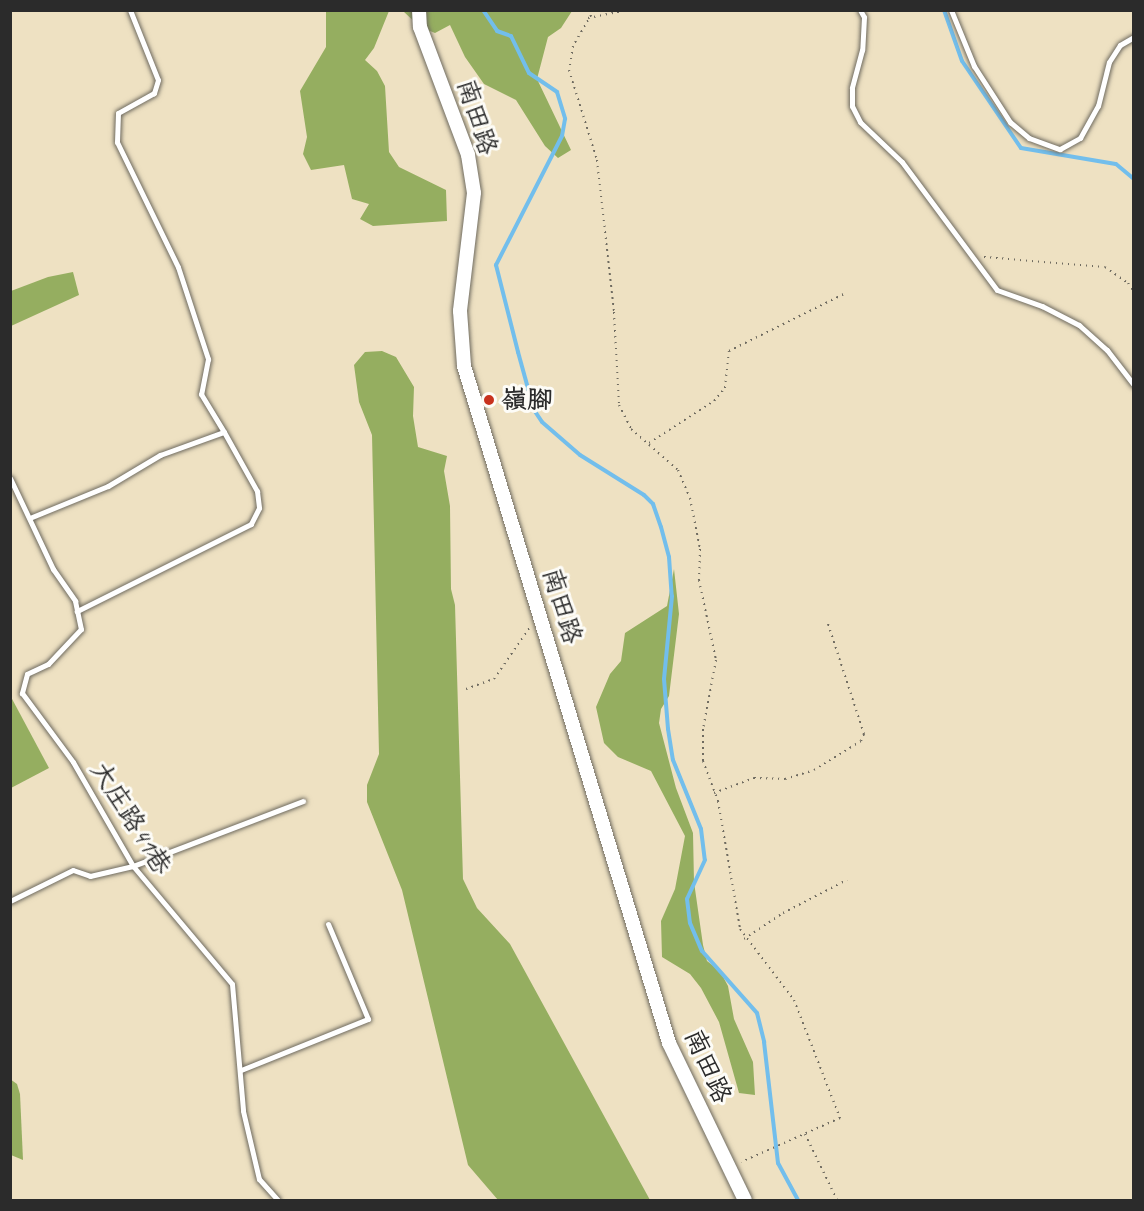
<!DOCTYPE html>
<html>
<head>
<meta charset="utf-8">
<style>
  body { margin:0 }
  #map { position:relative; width:1144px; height:1211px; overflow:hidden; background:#eee1c2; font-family:Caveat,"LXGW WenKai TC",sans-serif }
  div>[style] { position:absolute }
  .forest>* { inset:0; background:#95ae60 }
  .stream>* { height:4px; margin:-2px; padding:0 2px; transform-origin:2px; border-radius:2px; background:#72beec }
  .path>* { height:2px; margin-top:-1px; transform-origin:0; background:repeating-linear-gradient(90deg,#6f6b60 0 1.5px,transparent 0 6px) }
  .roads { filter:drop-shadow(0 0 2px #6f6b60) drop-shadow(0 0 2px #6f6b60) }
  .service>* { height:5px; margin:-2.5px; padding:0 2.5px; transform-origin:2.5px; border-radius:2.5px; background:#fff }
  .secondary>* { height:14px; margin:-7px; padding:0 7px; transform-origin:7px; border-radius:7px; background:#fff }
  .dots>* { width:16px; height:16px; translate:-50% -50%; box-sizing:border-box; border:3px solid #fdfcf7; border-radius:50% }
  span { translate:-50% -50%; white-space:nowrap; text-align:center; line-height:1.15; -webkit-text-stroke:6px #fdfcf7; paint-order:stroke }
  .street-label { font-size:26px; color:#2b2b2b }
  .poi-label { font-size:26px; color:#2b2b2b; font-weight:700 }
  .left { translate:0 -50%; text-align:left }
  .frame { position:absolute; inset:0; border:12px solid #2b2b2b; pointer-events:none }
</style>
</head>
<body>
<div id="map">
  <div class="forest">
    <div style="clip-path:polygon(326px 11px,389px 11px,374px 48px,365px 60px,377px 71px,385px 86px,389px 152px,399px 167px,446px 190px,447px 221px,373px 226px,360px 219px,369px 204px,352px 199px,344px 165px,311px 170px,303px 154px,307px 137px,300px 91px,326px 47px)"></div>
    <div style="clip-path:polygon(403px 11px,572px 11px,561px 28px,548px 37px,537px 79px,571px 150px,558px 158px,545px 146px,516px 100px,484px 84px,465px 57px,450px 25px,435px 33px,420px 27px)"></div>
    <div style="clip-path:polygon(73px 272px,79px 295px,11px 326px,11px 291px,48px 277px)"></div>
    <div style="clip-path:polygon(382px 351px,396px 357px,414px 387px,413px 416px,418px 447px,447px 456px,444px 471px,450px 506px,451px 589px,455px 605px,463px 879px,477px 908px,510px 944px,650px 1200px,498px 1200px,468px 1165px,402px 890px,367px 802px,367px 785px,379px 754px,372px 435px,359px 402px,354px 365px,365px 352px)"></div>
    <div style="clip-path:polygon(674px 569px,679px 614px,669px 696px,661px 709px,659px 723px,676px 788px,693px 833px,694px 882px,703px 945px,707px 961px,720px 971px,728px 986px,734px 1019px,753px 1062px,755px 1095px,739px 1093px,719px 1022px,701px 988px,690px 974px,662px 957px,661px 921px,675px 889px,685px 836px,651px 771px,618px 757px,604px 743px,596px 707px,610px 674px,621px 661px,625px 633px,667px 606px)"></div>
    <div style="clip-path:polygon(11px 697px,49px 768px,11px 788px,10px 788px)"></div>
    <div style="clip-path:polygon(10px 1079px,17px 1084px,20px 1094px,23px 1160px,11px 1155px)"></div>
  </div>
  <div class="stream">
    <div style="left:483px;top:10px;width:25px;rotate:56deg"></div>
    <div style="left:497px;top:31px;width:15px;rotate:20deg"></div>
    <div style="left:511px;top:36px;width:41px;rotate:64.1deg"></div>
    <div style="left:529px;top:73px;width:34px;rotate:34deg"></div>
    <div style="left:557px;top:92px;width:28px;rotate:73deg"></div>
    <div style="left:565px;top:119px;width:17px;rotate:100deg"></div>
    <div style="left:562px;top:136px;width:145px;rotate:117.1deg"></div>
    <div style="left:496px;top:265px;width:90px;rotate:75.8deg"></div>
    <div style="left:518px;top:352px;width:60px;rotate:74.6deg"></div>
    <div style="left:534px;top:410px;width:14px;rotate:56deg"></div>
    <div style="left:542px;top:422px;width:50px;rotate:41deg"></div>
    <div style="left:580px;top:455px;width:75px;rotate:32deg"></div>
    <div style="left:644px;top:495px;width:13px;rotate:45deg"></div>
    <div style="left:653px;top:504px;width:24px;rotate:71deg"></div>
    <div style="left:661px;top:527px;width:31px;rotate:75deg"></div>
    <div style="left:669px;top:557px;width:39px;rotate:86deg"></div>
    <div style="left:672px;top:596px;width:83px;rotate:95.5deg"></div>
    <div style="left:664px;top:679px;width:50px;rotate:85.4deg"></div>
    <div style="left:668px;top:729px;width:31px;rotate:81deg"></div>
    <div style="left:673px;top:760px;width:74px;rotate:67.9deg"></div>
    <div style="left:701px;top:829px;width:31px;rotate:83deg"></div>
    <div style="left:705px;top:860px;width:43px;rotate:114.8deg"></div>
    <div style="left:687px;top:899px;width:24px;rotate:83deg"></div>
    <div style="left:690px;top:923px;width:30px;rotate:67deg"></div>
    <div style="left:702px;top:951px;width:83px;rotate:48.4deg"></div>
    <div style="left:757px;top:1013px;width:30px;rotate:76deg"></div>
    <div style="left:764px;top:1042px;width:122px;rotate:83.4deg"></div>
    <div style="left:778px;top:1163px;width:42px;rotate:61.6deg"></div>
    <div style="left:944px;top:10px;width:54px;rotate:70.6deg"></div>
    <div style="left:962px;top:61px;width:105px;rotate:55.9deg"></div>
    <div style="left:1021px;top:148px;width:96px;rotate:9.6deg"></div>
    <div style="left:1116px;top:164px;width:23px;rotate:40deg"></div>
  </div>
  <div class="path">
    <div style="left:594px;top:10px;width:42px;rotate:120.3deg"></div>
    <div style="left:573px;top:46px;width:24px;rotate:99deg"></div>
    <div style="left:569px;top:70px;width:94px;rotate:72.7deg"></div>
    <div style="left:597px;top:160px;width:153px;rotate:83.6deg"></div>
    <div style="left:614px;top:312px;width:93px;rotate:86.9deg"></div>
    <div style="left:619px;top:405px;width:27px;rotate:63deg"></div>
    <div style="left:631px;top:429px;width:62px;rotate:41.1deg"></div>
    <div style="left:678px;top:470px;width:30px;rotate:67deg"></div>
    <div style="left:690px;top:498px;width:52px;rotate:78.9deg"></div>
    <div style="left:700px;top:549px;width:31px;rotate:92deg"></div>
    <div style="left:699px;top:580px;width:82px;rotate:78deg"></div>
    <div style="left:716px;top:660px;width:70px;rotate:100.7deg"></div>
    <div style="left:703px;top:729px;width:32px;rotate:90deg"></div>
    <div style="left:703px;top:761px;width:43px;rotate:69.4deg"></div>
    <div style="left:718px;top:801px;width:130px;rotate:80.2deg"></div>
    <div style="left:740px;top:929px;width:89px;rotate:52.7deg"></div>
    <div style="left:794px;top:1000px;width:127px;rotate:68.7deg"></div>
    <div style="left:840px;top:1118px;width:108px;rotate:156deg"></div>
    <div style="left:889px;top:10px;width:2px;rotate:63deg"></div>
    <div style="left:588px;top:18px;width:41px;rotate:-11.3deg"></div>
    <div style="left:984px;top:257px;width:121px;rotate:4.7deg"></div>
    <div style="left:1105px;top:267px;width:28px;rotate:35deg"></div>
    <div style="left:1128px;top:283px;width:11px;rotate:56deg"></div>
    <div style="left:649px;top:443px;width:77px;rotate:-32.9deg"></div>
    <div style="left:714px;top:401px;width:17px;rotate:-50deg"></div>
    <div style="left:725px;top:388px;width:37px;rotate:-84deg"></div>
    <div style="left:729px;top:351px;width:131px;rotate:-26.4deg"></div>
    <div style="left:466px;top:689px;width:30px;rotate:-20deg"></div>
    <div style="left:494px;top:679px;width:63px;rotate:-55.3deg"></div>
    <div style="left:714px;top:793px;width:43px;rotate:-20.6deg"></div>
    <div style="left:754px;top:778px;width:31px;rotate:2deg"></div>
    <div style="left:785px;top:779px;width:30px;rotate:-17deg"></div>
    <div style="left:814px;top:770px;width:55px;rotate:-31.7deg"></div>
    <div style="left:861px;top:741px;width:8px;rotate:-67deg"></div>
    <div style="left:864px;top:734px;width:119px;rotate:-108.1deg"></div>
    <div style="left:744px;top:939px;width:47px;rotate:-33.7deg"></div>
    <div style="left:783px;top:913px;width:72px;rotate:-27.3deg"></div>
    <div style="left:805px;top:1134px;width:73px;rotate:64.1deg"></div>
  </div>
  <div class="roads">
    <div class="service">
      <div style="left:130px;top:10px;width:75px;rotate:68.2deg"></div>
      <div style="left:158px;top:80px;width:14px;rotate:107deg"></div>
      <div style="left:154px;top:93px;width:41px;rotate:150.9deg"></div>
      <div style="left:118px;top:113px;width:29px;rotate:92deg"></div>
      <div style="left:117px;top:142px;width:139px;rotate:64deg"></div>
      <div style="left:178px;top:267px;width:97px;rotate:71.9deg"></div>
      <div style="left:208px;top:359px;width:36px;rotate:101deg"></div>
      <div style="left:201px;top:394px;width:44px;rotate:58.8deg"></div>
      <div style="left:860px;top:10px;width:8px;rotate:60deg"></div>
      <div style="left:864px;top:17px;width:33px;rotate:93deg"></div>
      <div style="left:862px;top:50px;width:39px;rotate:105deg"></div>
      <div style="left:852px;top:88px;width:18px;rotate:90deg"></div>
      <div style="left:852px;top:106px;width:18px;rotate:63deg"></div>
      <div style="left:860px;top:122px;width:58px;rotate:43.6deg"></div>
      <div style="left:902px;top:162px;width:159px;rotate:53.4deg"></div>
      <div style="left:997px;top:290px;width:48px;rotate:19.6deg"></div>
      <div style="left:1042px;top:306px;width:42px;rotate:27.2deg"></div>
      <div style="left:1079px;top:325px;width:38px;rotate:42deg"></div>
      <div style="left:1107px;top:350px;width:44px;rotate:52.4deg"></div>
      <div style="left:951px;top:10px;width:61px;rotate:67.7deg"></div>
      <div style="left:974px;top:66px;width:67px;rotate:57.3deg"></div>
      <div style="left:1010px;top:122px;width:25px;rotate:40deg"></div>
      <div style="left:1029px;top:138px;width:33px;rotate:20deg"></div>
      <div style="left:1060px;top:149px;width:23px;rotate:-29deg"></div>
      <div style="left:1080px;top:138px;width:37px;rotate:-61deg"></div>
      <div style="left:1098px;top:106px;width:45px;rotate:-76deg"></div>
      <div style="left:1109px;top:62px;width:20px;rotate:-57deg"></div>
      <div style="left:1120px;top:45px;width:16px;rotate:-30deg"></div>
      <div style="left:10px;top:478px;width:101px;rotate:64.7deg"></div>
      <div style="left:53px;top:569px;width:39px;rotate:55deg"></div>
      <div style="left:75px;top:601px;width:29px;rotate:78deg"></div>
      <div style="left:81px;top:629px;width:48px;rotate:133.3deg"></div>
      <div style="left:48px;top:664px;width:23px;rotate:155deg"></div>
      <div style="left:27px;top:674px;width:20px;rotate:105deg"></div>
      <div style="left:22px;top:693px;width:86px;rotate:53.5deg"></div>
      <div style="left:73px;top:762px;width:120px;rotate:60deg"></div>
      <div style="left:133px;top:866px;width:154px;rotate:50deg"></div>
      <div style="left:232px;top:984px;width:127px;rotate:85deg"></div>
      <div style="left:243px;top:1111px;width:70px;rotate:76.8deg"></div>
      <div style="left:259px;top:1179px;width:28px;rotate:48deg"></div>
      <div style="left:32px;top:517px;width:82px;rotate:-22.2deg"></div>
      <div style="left:108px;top:486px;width:61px;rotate:-30.8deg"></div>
      <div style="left:160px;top:455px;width:68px;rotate:-19.8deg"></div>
      <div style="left:224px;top:432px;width:68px;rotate:60.8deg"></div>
      <div style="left:257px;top:491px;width:17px;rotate:83deg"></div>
      <div style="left:259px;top:508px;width:18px;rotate:117deg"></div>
      <div style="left:251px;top:524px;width:195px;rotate:153.4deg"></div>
      <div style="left:10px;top:901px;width:70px;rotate:-26.2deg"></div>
      <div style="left:73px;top:870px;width:18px;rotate:19deg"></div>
      <div style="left:90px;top:876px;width:44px;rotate:-13.1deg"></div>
      <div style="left:133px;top:866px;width:182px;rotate:-20.9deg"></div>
      <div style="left:241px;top:1070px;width:137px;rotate:-21.9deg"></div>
      <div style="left:368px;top:1019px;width:103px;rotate:-112.8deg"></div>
    </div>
    <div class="secondary">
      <div style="left:419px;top:10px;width:17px;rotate:87deg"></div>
      <div style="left:420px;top:27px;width:137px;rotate:69.4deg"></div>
      <div style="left:468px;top:155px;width:38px;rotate:81deg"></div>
      <div style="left:474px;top:193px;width:119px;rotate:96.8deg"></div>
      <div style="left:460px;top:311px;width:55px;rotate:85.8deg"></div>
      <div style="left:464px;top:366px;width:707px;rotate:73.15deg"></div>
      <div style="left:669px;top:1043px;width:174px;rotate:64.2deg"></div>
    </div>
  </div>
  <div class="dots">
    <div style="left:489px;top:400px;background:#c8321e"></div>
  </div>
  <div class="street-label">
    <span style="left:477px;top:117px;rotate:72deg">南田路</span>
    <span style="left:562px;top:606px;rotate:73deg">南田路</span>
    <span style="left:131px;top:818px;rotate:58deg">大庄路41巷</span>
    <span style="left:708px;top:1066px;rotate:66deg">南田路</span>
  </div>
  <div class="poi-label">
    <span class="left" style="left:501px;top:400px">嶺腳</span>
  </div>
  <div class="frame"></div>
</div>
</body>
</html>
